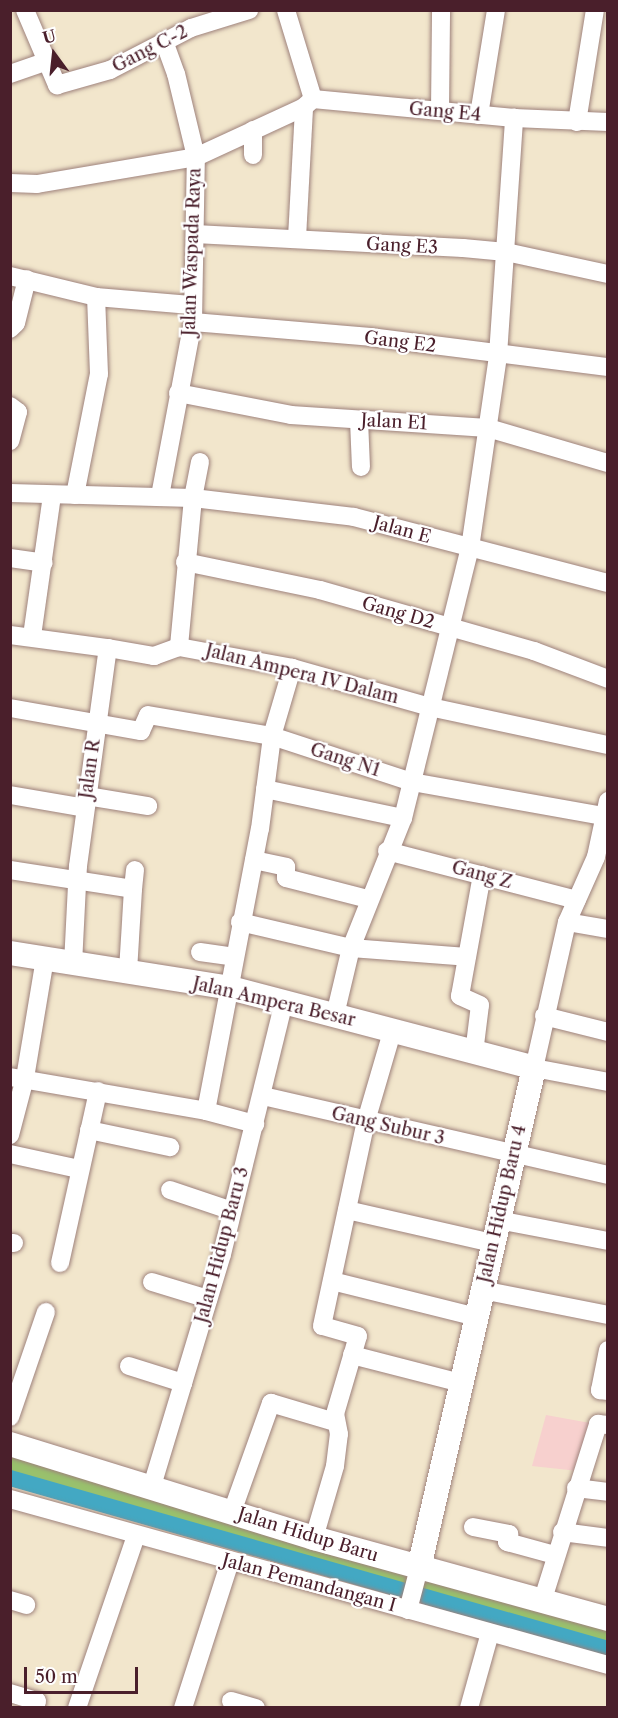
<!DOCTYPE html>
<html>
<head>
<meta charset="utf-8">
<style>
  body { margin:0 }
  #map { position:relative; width:618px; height:1718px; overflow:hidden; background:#f2e6cc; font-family:"Libre Caslon Text",serif }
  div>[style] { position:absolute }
  .built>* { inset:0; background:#f7d0ce }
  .green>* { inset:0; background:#99c16d }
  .canal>* { height:16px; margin:-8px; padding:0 8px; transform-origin:8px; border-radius:8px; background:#43a8c3 }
  .roads { filter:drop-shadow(0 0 2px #9e827c) drop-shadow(0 0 2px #9e827c) }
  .street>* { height:18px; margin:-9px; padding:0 9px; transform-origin:9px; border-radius:9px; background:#fff }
  .secondary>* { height:24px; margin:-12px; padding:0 12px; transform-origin:12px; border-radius:12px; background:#fff }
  span { translate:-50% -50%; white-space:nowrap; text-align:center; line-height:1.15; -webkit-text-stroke:4.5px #fff; paint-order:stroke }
  .street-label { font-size:18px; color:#4a1f2b }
  .frame { position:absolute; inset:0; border:12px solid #4a1f2b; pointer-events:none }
  .north { position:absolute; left:24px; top:24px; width:60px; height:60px; -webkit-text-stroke:4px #fff; paint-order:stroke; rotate:345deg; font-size:16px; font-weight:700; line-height:24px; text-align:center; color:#4a1f2b }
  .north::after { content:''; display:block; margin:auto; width:21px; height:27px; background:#4a1f2b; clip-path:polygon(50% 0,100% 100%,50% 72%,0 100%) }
  .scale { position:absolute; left:24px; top:1667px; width:114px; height:27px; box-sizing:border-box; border:3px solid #4a1f2b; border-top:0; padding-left:8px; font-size:18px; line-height:21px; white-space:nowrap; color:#4a1f2b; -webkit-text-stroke:4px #fff; paint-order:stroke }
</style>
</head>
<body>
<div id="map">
  <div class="built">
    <div style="clip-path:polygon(546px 1415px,590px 1423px,578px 1471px,532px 1466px)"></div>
  </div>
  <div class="green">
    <div style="clip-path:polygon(10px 1444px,607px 1620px,607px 1649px,11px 1478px)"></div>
  </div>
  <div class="canal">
    <div style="left:10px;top:1478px;width:622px;rotate:15.96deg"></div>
  </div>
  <div class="roads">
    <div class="street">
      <div style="left:25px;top:10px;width:82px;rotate:66.9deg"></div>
      <div style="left:57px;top:85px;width:55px;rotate:-15.8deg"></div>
      <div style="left:110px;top:70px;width:91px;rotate:-27.4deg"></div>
      <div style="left:191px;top:28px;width:61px;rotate:-17.2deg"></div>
      <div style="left:10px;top:74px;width:39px;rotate:-19deg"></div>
      <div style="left:313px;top:99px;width:202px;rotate:5.4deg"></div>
      <div style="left:514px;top:118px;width:94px;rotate:2.4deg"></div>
      <div style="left:440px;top:111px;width:101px;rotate:-89.4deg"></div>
      <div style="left:479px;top:115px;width:106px;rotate:-80.8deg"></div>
      <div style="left:577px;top:122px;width:113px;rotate:-80.9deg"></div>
      <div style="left:253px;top:130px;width:25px;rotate:90deg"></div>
      <div style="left:10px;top:183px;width:27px;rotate:2deg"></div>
      <div style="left:37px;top:184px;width:161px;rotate:-9.6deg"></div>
      <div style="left:196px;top:157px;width:85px;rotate:-103.5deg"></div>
      <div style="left:176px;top:74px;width:33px;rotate:-110deg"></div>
      <div style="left:195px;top:234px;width:268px;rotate:3deg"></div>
      <div style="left:463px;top:248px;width:43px;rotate:5.3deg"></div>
      <div style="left:506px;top:252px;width:104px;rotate:12.2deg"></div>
      <div style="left:297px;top:238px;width:131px;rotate:-86.9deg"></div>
      <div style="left:10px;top:276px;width:89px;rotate:13.7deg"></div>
      <div style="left:96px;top:297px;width:95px;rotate:4.8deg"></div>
      <div style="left:193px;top:322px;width:178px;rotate:4.8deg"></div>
      <div style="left:370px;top:337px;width:240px;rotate:7.2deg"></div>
      <div style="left:10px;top:329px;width:8px;rotate:-45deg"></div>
      <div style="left:16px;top:323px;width:45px;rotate:-76deg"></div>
      <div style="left:178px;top:393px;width:115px;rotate:11deg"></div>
      <div style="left:291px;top:415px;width:197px;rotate:3.8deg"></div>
      <div style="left:488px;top:428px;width:125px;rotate:16.3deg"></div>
      <div style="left:10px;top:406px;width:10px;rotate:37deg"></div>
      <div style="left:18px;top:412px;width:30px;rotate:105deg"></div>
      <div style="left:359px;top:420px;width:47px;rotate:87.6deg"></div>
      <div style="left:200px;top:462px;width:37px;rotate:101deg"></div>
      <div style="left:193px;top:498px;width:162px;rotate:6.7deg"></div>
      <div style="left:354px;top:517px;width:262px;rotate:14.6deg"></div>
      <div style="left:10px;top:493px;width:183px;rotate:1.6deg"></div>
      <div style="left:193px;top:498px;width:150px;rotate:95.4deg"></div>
      <div style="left:179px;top:647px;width:115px;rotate:10.5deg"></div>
      <div style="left:292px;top:668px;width:143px;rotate:15.8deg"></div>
      <div style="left:430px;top:707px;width:182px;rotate:12.1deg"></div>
      <div style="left:75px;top:495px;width:123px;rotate:-78.8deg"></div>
      <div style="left:99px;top:374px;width:77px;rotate:-92.2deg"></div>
      <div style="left:160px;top:496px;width:177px;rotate:-79.3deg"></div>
      <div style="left:193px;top:322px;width:165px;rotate:-89deg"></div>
      <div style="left:196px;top:157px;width:119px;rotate:-24.8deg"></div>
      <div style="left:304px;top:107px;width:12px;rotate:-42deg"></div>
      <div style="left:313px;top:99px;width:93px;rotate:-106.9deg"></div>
      <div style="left:10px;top:558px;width:34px;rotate:8deg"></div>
      <div style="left:185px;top:562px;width:138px;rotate:11.7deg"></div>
      <div style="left:320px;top:590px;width:223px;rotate:15.9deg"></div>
      <div style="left:534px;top:651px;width:79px;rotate:20.7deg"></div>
      <div style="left:10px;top:635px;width:99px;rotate:7.6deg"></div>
      <div style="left:32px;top:636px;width:142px;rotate:-81.9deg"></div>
      <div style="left:10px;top:708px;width:133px;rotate:10deg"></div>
      <div style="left:141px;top:731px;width:17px;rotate:-66deg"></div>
      <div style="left:148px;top:715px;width:126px;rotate:9.6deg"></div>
      <div style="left:272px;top:736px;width:147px;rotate:18.2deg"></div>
      <div style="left:412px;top:782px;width:199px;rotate:10.1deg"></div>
      <div style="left:265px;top:789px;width:141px;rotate:11.9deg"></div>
      <div style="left:10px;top:795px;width:76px;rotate:9.8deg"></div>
      <div style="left:87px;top:796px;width:62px;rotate:9.3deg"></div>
      <div style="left:608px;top:801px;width:57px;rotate:102.1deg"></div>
      <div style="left:596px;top:857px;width:71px;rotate:114deg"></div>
      <div style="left:567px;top:922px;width:150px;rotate:102.7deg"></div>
      <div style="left:534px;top:1068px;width:75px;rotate:10.7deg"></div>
      <div style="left:387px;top:851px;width:196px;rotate:14.5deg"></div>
      <div style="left:254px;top:860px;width:33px;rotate:12deg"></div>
      <div style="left:286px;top:867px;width:11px;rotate:90deg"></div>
      <div style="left:286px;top:878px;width:85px;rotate:14.4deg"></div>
      <div style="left:10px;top:870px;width:124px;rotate:8.8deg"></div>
      <div style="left:133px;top:889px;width:19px;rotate:-84deg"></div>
      <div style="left:240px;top:922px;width:114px;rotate:13.2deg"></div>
      <div style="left:351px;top:948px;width:116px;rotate:4.4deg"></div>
      <div style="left:567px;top:922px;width:42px;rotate:9.7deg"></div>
      <div style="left:200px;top:952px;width:35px;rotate:8deg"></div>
      <div style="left:73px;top:964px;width:98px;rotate:-87.1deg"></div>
      <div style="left:78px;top:866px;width:220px;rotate:-82.2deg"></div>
      <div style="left:108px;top:648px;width:47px;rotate:9.9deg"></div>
      <div style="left:154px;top:656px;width:27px;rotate:-20deg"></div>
      <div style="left:128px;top:971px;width:82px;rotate:-86.5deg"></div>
      <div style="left:335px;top:1015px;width:69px;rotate:-76.6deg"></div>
      <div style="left:351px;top:948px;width:140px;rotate:-68.2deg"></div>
      <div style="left:403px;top:818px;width:278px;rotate:-76.1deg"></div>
      <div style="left:470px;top:548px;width:195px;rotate:-81.7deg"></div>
      <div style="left:498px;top:355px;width:238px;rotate:-86.1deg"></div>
      <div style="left:544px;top:1016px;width:66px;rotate:14deg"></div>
      <div style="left:474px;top:1053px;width:48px;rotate:-82.9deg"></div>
      <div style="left:480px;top:1005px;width:22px;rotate:-156deg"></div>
      <div style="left:460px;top:996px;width:123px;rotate:-79.7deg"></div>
      <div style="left:10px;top:1077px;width:199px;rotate:9.8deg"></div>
      <div style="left:206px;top:1111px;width:51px;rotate:14.9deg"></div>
      <div style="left:263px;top:1096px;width:354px;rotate:12.9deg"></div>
      <div style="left:206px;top:1111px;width:287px;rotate:-79.2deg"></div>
      <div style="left:260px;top:829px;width:94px;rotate:-82.6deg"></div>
      <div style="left:272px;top:736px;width:71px;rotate:-73.6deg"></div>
      <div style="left:89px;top:1130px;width:83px;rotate:11.9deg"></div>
      <div style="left:10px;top:1135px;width:59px;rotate:-75.3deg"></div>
      <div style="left:25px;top:1078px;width:122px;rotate:-80.5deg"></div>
      <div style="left:10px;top:1154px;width:71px;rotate:12.3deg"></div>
      <div style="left:170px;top:1190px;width:65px;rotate:18.7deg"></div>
      <div style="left:347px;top:1210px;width:149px;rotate:12.8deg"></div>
      <div style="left:498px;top:1220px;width:112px;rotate:10.8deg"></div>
      <div style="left:10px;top:1243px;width:4px"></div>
      <div style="left:60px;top:1263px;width:176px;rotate:-77.5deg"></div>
      <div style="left:332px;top:1281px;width:148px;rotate:14deg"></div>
      <div style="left:152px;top:1282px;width:59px;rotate:16.9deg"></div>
      <div style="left:482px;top:1290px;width:128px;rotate:11.2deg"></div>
      <div style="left:608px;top:1350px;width:41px;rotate:101.3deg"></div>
      <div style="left:600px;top:1390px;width:8px;rotate:7deg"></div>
      <div style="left:352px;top:1355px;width:113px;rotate:14.4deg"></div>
      <div style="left:129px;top:1366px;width:57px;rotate:17.5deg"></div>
      <div style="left:10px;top:1417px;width:111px;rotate:-71.1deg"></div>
      <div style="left:152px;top:1486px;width:242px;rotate:-73.2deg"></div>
      <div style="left:222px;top:1254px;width:260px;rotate:-76.2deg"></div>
      <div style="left:576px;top:1488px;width:32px;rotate:7deg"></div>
      <div style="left:10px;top:1499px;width:621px;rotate:15.51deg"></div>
      <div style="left:232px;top:1512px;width:116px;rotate:-70.3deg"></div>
      <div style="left:271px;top:1403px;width:67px;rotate:16.5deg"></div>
      <div style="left:473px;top:1527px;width:37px;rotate:11deg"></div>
      <div style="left:509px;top:1534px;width:8px;rotate:104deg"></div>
      <div style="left:507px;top:1542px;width:50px;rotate:15.2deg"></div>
      <div style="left:562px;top:1532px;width:46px;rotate:7.4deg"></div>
      <div style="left:314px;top:1538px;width:75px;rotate:-73.7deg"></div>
      <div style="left:335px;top:1466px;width:32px;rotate:-83deg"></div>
      <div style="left:339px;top:1434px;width:20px;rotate:-101deg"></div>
      <div style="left:335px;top:1414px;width:81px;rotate:-73.6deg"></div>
      <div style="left:358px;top:1336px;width:37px;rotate:-164deg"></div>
      <div style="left:322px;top:1326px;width:210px;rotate:-77.9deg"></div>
      <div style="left:366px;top:1121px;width:93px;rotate:-73.7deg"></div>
      <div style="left:10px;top:1600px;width:17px;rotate:17deg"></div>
      <div style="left:542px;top:1602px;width:187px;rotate:-72.5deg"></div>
      <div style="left:598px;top:1424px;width:10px;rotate:6deg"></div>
      <div style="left:408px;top:1610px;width:43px;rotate:-75.3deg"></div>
      <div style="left:10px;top:1693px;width:28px;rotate:17deg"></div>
      <div style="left:37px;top:1701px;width:7px;rotate:106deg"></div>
      <div style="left:231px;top:1701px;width:26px;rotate:16deg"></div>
      <div style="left:77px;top:1708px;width:182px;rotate:-71.1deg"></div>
      <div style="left:183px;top:1708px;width:153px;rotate:-72.2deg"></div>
      <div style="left:469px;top:1708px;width:78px;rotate:-74.4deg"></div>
    </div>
    <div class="secondary">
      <div style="left:10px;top:953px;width:223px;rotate:9deg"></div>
      <div style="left:230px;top:988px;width:314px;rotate:14.7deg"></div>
      <div style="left:534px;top:1068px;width:513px;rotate:102.95deg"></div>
      <div style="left:10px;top:1444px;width:318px;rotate:17.2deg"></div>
      <div style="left:314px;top:1538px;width:305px;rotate:15.4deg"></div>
    </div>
  </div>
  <div class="street-label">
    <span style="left:150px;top:49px;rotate:-27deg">Gang C-2</span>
    <span style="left:445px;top:112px;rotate:5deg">Gang E4</span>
    <span style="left:402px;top:246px;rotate:3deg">Gang E3</span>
    <span style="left:192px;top:252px;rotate:-88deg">Jalan Waspada Raya</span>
    <span style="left:400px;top:342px;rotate:7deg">Gang E2</span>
    <span style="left:394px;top:422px;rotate:3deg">Jalan E1</span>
    <span style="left:402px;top:530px;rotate:15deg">Jalan E</span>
    <span style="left:398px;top:613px;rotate:16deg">Gang D2</span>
    <span style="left:302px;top:674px;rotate:14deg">Jalan Ampera IV Dalam</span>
    <span style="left:345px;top:760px;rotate:18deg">Gang N1</span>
    <span style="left:90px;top:769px;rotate:-82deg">Jalan R</span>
    <span style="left:482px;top:875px;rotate:15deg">Gang Z</span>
    <span style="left:274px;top:1002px;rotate:13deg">Jalan Ampera Besar</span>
    <span style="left:388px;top:1126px;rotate:13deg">Gang Subur 3</span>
    <span style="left:502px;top:1204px;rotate:-77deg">Jalan Hidup Baru 4</span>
    <span style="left:222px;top:1245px;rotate:-75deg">Jalan Hidup Baru 3</span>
    <span style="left:308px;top:1535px;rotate:17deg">Jalan Hidup Baru</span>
    <span style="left:309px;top:1583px;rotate:15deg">Jalan Pemandangan I</span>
  </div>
  <div class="frame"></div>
  <div class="north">U</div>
  <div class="scale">50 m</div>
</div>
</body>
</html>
